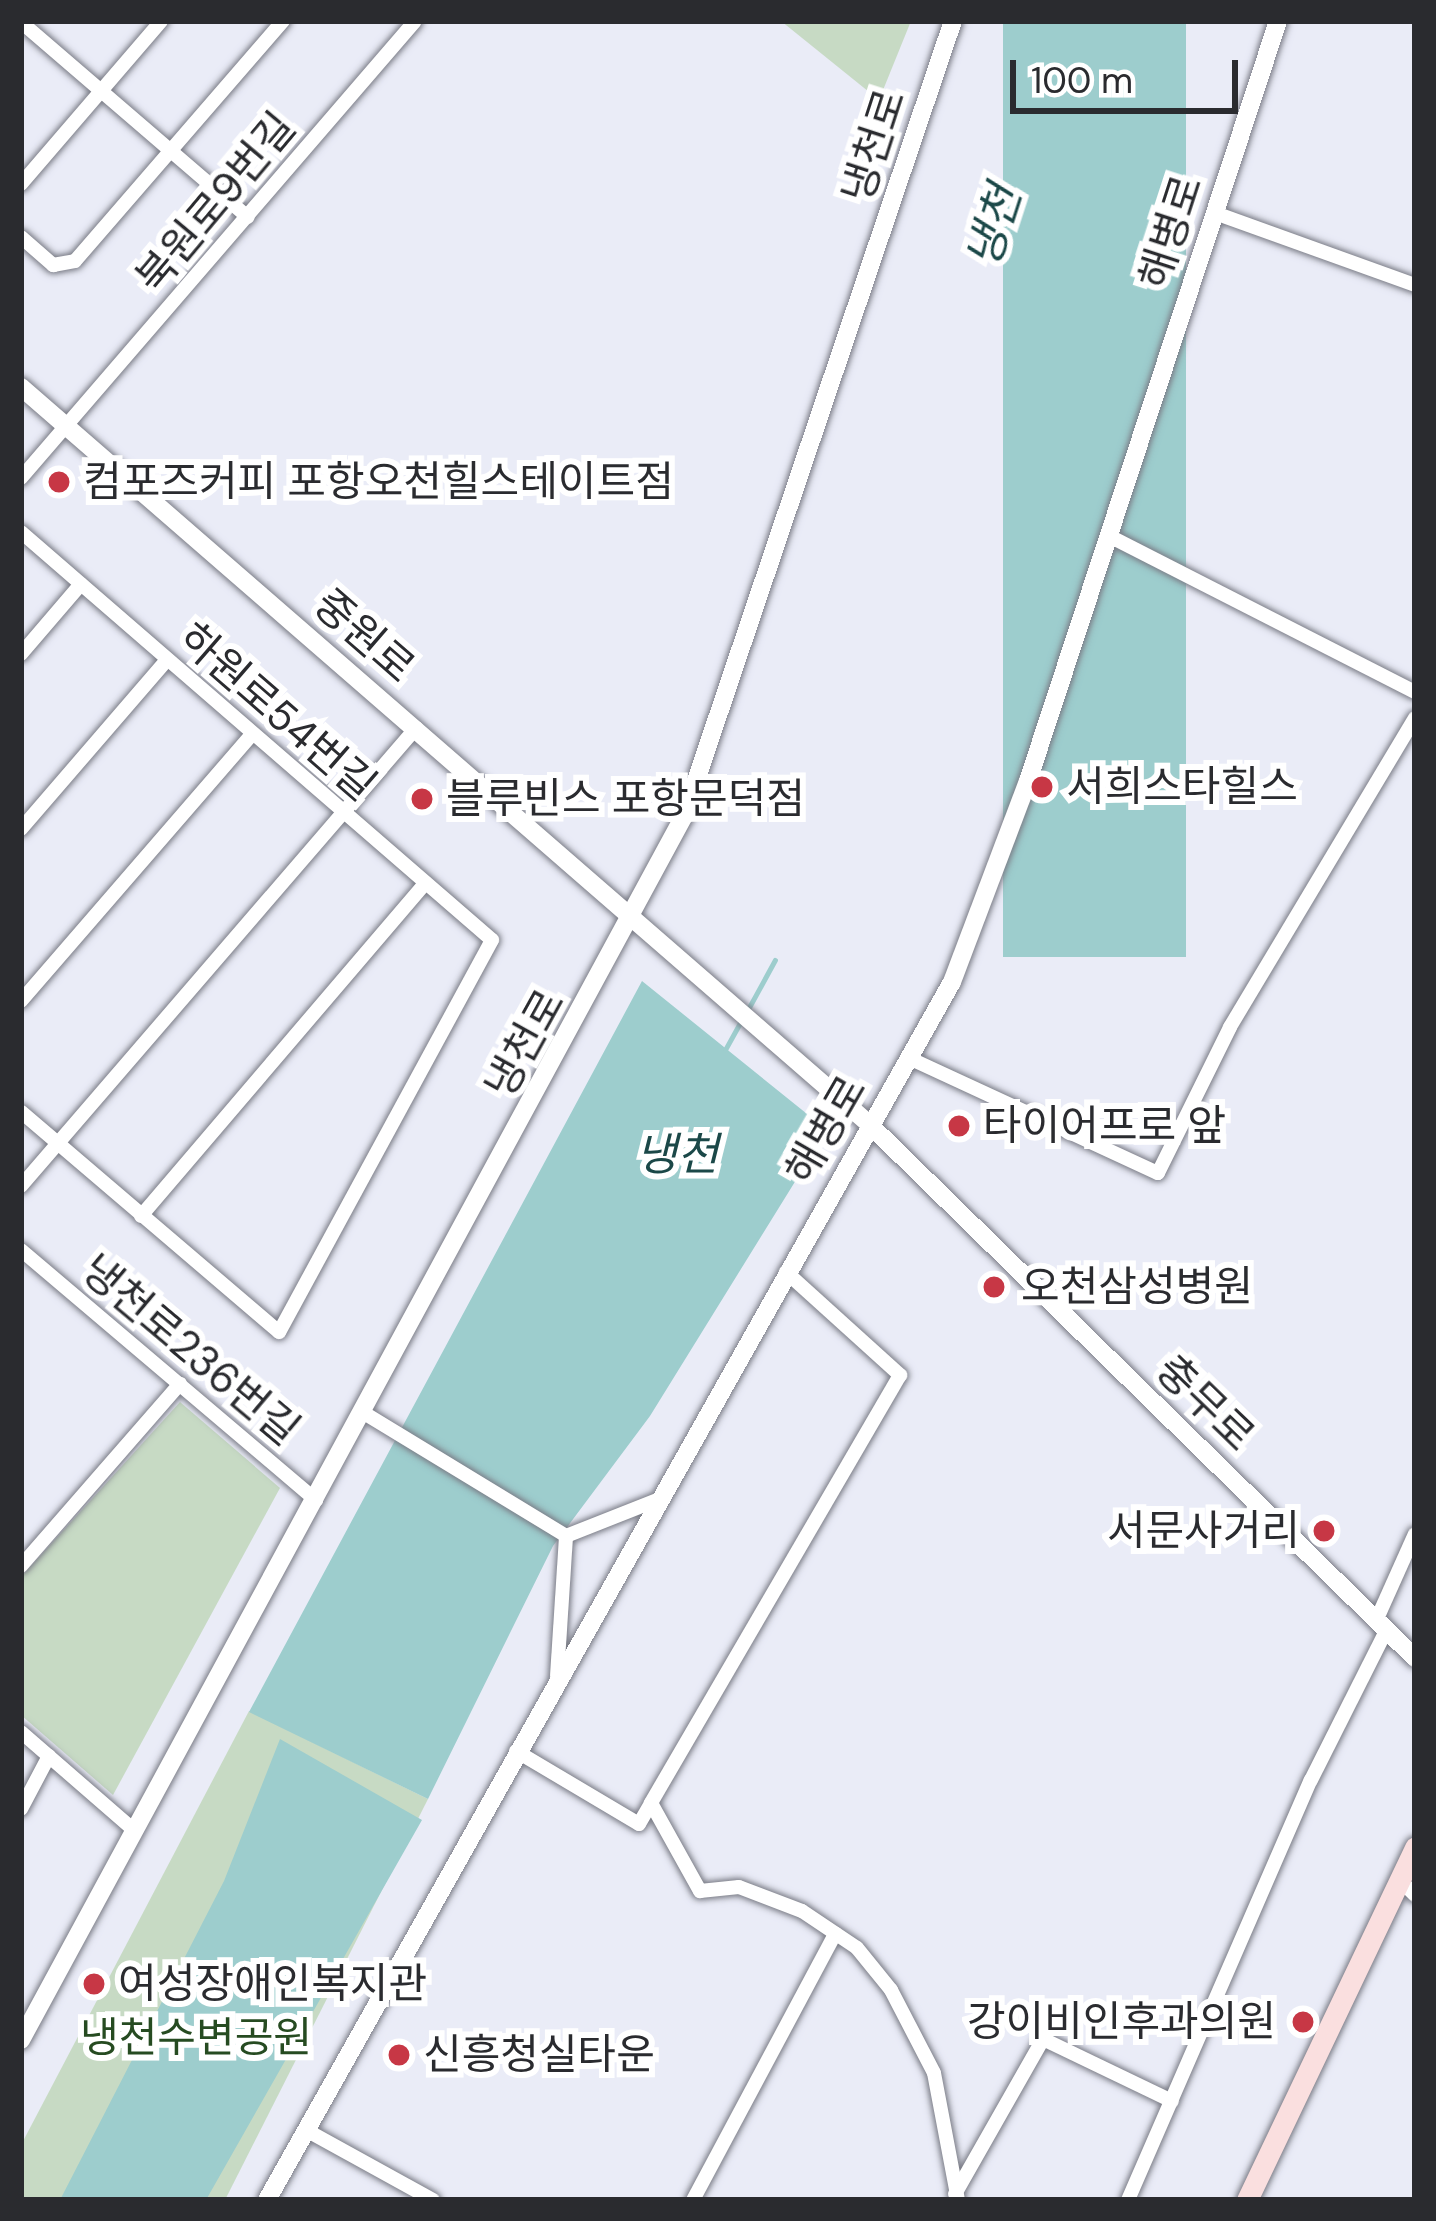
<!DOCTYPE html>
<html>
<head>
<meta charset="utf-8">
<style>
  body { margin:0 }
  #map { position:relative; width:1436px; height:2221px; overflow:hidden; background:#eaecf7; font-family:"DM Sans","Noto Sans KR",sans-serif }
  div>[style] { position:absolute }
  .green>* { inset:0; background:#c7dac4 }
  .water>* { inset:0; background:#9dcdcd; transform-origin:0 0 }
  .stream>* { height:4.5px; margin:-2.25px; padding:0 2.25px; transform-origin:2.25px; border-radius:2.25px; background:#9dcdcd }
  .roads { filter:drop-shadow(0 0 3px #7a7c86) drop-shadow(0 0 3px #7a7c86) }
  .street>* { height:14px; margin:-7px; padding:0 7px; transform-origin:7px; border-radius:7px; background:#fff }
  .secondary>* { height:18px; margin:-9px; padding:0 9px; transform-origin:9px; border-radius:9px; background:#fff }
  .primary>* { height:21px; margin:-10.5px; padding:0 10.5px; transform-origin:10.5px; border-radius:10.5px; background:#fadfdf }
  .dots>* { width:33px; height:33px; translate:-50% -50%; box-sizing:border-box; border:6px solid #fff; border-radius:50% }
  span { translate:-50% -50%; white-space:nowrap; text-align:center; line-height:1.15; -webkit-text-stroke:12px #fff; paint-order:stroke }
  .street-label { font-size:42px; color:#2a2b2f }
  .poi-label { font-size:42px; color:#2a2b2f }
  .left { translate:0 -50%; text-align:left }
  .right { translate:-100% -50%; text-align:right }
  .park-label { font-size:42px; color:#264b21 }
  .water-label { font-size:45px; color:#1b4848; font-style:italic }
  .frame { position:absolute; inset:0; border:24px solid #2a2b2f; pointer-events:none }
  .scale { position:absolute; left:1010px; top:60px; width:228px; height:54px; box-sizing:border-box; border:6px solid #2a2b2f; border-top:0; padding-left:15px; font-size:36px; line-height:42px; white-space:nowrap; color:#2a2b2f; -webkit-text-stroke:9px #fff; paint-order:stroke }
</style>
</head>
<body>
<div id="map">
  <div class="green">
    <div style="clip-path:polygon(781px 21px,911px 21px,879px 100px)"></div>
    <div style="clip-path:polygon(180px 1402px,280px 1488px,113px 1795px,21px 1715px,21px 1577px)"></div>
    <div style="clip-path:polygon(249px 1711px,428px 1799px,225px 2200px,21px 2200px,21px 2145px)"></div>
  </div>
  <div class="water">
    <div style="left:1003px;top:21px;width:183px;height:936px"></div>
    <div style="clip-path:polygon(642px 981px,827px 1130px,650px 1416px,553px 1546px,428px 1799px,249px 1712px)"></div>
    <div style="clip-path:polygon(280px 1739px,422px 1820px,206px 2200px,60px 2200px,224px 1881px)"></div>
  </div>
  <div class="stream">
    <div style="left:746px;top:1013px;width:60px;rotate:-61.3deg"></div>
    <div style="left:725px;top:1050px;width:31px;rotate:-61deg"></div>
  </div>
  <div class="roads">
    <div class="street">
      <div style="left:21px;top:22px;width:299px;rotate:40.7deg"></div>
      <div style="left:21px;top:184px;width:215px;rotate:-49.3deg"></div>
      <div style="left:1215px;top:213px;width:213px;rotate:19.8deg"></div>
      <div style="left:21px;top:237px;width:43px;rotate:41.2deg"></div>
      <div style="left:53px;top:265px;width:22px;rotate:-10deg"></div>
      <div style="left:75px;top:261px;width:318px;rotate:-49.1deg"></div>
      <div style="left:21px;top:478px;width:603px;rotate:-49.23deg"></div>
      <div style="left:21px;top:532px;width:623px;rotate:40.9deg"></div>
      <div style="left:492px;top:940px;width:446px;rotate:118.5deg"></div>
      <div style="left:279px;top:1332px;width:339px;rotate:-139.5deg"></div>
      <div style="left:1109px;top:536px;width:343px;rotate:27deg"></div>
      <div style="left:21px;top:654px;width:92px;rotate:-49.4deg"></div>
      <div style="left:21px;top:829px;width:223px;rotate:-49.2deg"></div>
      <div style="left:21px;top:1001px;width:353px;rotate:-49.1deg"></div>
      <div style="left:911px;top:1059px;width:272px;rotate:24.8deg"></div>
      <div style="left:1158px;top:1173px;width:163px;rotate:-63.7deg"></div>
      <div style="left:1230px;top:1027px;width:360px;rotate:-59.1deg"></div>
      <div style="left:21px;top:1186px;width:605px;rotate:-49.22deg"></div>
      <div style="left:141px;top:1216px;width:438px;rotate:-49.5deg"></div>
      <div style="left:21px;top:1250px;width:387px;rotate:40.3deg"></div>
      <div style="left:786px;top:1272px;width:154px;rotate:42.1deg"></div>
      <div style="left:900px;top:1375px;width:495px;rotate:120.2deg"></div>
      <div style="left:651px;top:1803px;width:101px;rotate:60.9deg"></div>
      <div style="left:700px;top:1891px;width:39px;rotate:-6deg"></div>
      <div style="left:739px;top:1887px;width:67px;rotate:20.9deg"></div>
      <div style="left:802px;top:1911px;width:66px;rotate:33.9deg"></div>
      <div style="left:857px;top:1948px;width:54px;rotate:51deg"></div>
      <div style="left:891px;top:1990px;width:93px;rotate:62.6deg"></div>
      <div style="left:934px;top:2073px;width:129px;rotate:79.3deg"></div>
      <div style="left:364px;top:1413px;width:237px;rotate:31.3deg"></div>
      <div style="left:566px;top:1536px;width:98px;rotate:-21.6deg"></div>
      <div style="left:21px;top:1566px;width:242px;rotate:-48.9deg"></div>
      <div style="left:1376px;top:1621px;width:95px;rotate:-65.9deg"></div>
      <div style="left:557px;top:1676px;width:140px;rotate:-86.3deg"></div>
      <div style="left:21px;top:1732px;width:151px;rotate:41deg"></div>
      <div style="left:516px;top:1751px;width:143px;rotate:30.7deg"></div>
      <div style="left:639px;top:1824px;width:24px;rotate:-60deg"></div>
      <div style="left:21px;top:1809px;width:60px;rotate:-62.2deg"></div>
      <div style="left:1402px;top:1882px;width:18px;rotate:45deg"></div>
      <div style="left:306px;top:2130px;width:145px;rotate:28.9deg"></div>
      <div style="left:955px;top:2194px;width:178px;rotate:-60.4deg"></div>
      <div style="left:1043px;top:2039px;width:143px;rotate:25.7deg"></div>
      <div style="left:693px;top:2200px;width:302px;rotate:-61.9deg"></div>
      <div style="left:1128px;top:2200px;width:458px;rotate:-66.5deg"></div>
      <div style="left:1311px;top:1780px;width:167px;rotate:-63.3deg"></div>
    </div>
    <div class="secondary">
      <div style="left:21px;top:387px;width:1124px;rotate:40.99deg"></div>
      <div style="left:869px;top:1124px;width:764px;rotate:44.36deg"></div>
      <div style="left:21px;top:2040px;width:1392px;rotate:-61.56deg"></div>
      <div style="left:684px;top:816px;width:839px;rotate:-71.31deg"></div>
      <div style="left:267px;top:2200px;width:1397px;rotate:-60.65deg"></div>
      <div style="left:952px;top:982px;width:215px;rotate:-69.3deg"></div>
      <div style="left:1028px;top:781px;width:800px;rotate:-71.79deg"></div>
    </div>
    <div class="primary">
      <div style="left:1247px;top:2200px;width:391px;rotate:-64.5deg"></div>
    </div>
  </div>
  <div class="dots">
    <div style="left:59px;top:482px;background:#c73745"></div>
    <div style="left:1042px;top:787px;background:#c73745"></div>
    <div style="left:422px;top:799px;background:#c73745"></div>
    <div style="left:959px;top:1126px;background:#c73745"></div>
    <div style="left:994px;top:1287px;background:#c73745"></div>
    <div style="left:1324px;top:1531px;background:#c73745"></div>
    <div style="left:94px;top:1984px;background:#c73745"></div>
    <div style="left:1303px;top:2022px;background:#c73745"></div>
    <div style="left:399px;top:2055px;background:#c73745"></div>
  </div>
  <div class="street-label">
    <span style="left:874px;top:146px;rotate:-72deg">냉천로</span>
    <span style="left:216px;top:203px;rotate:-50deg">북원로9번길</span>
    <span style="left:1171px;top:232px;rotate:-72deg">해병로</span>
    <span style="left:364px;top:636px;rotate:41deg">중원로</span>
    <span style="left:277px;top:712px;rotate:41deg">하원로54번길</span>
    <span style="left:525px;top:1044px;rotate:-61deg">냉천로</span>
    <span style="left:826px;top:1130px;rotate:-60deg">해병로</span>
    <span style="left:190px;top:1350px;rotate:40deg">냉천로236번길</span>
    <span style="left:1205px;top:1403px;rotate:44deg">충무로</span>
  </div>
  <div class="poi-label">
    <span class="left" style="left:83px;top:482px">컴포즈커피 포항오천힐스테이트점</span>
    <span class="left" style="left:1066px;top:787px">서희스타힐스</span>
    <span class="left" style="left:446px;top:799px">블루빈스 포항문덕점</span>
    <span class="left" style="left:983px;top:1126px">타이어프로 앞</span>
    <span class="left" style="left:1021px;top:1287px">오천삼성병원</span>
    <span class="right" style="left:1300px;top:1531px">서문사거리</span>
    <span class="left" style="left:118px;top:1984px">여성장애인복지관</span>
    <span class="right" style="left:1276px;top:2022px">강이비인후과의원</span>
    <span class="left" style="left:423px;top:2055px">신흥청실타운</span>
  </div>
  <div class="park-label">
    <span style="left:196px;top:2038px">냉천수변공원</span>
  </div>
  <div class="water-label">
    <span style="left:994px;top:227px;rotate:-72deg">냉천</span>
    <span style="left:677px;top:1155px">냉천</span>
  </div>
  <div class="frame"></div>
  <div class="scale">100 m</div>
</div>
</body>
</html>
